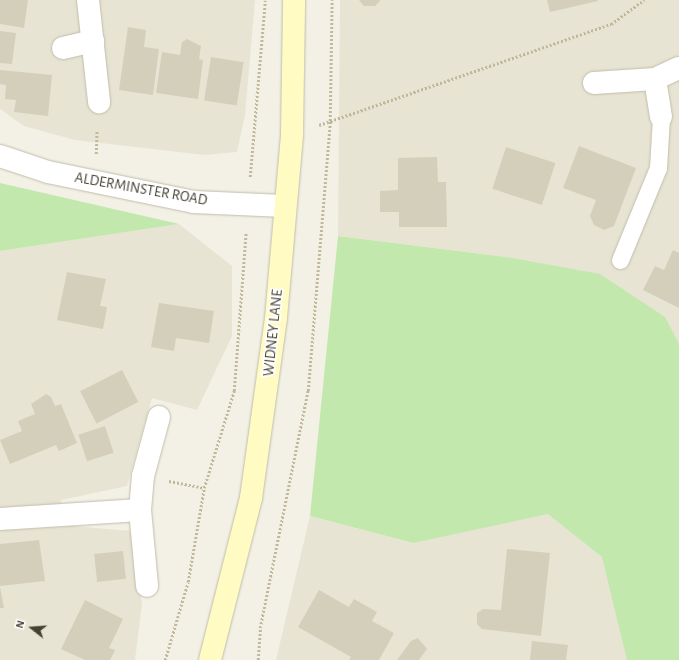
<!DOCTYPE html>
<html>
<head>
<meta charset="utf-8">
<style>
  body { margin:0 }
  #map { position:relative; width:679px; height:660px; overflow:hidden; background:#f3f1e5; font-family:"Alegreya Sans",sans-serif }
  div>[style] { position:absolute }
  .residential>* { inset:0; background:#e7e4d3 }
  .green>* { inset:0; background:#c3e8ad }
  .building>* { inset:0; background:#d4cfba; transform-origin:0 0 }
  .path>* { height:2.5px; margin-top:-1.25px; transform-origin:0; background:repeating-linear-gradient(90deg,#c0b999 0 2px,transparent 0 4px) }
  .roads { filter:drop-shadow(0 0 1px #c1bdaa) drop-shadow(0 0 1px #c1bdaa) }
  .lane>* { height:17px; margin:-8.5px; padding:0 8.5px; transform-origin:8.5px; border-radius:8.5px; background:#fff }
  .street>* { height:22px; margin:-11px; padding:0 11px; transform-origin:11px; border-radius:11px; background:#fff }
  .secondary>* { height:22px; margin:-11px; padding:0 11px; transform-origin:11px; border-radius:11px; background:#fffbc3 }
  span { translate:-50% -50%; white-space:nowrap; text-align:center; line-height:1.15; -webkit-text-stroke:3.5px #fff; paint-order:stroke }
  .street-label { font-size:15px; color:#454235 }
  .north { position:absolute; left:12px; top:608px; width:40px; height:40px; -webkit-text-stroke:3px #fff; paint-order:stroke; rotate:287deg; font-size:11px; font-weight:700; line-height:16px; text-align:center; color:#454235 }
  .north::after { content:''; display:block; margin:auto; width:14px; height:18px; background:#454235; clip-path:polygon(50% 0,100% 100%,50% 72%,0 100%) }
</style>
</head>
<body>
<div id="map">
  <div class="residential">
    <div style="clip-path:polygon(0 0,255px 0,245px 115px,237px 152px,204px 155px,75px 140px,24px 126px,0 109px)"></div>
    <div style="clip-path:polygon(340px 0,679px 0,679px 453px,653px 660px,276px 660px,310px 516px,412px 543px,506px 257px,338px 236px)"></div>
    <div style="clip-path:polygon(179px 224px,232px 266px,232px 336px,197px 410px,152px 398px,127px 486px,61px 500px,60px 525px,131px 531px,142px 604px,135px 660px,0 660px,0 251px)"></div>
  </div>
  <div class="green">
    <div style="clip-path:polygon(0 183px,179px 224px,0 251px)"></div>
    <div style="clip-path:polygon(338px 236px,506px 257px,600px 274px,665px 317px,679px 344px,679px 660px,627px 660px,602px 557px,548px 514px,413px 543px,310px 516px)"></div>
  </div>
  <div class="building">
    <div style="clip-path:polygon(0 0,28px 0,24px 28px,0 24px)"></div>
    <div style="clip-path:polygon(359px 0,380px 0,380px 1px,375px 6px,364px 6px)"></div>
    <div style="clip-path:polygon(547px 0,598px 0,598px 1px,550px 12px)"></div>
    <div style="clip-path:polygon(128px 27px,146px 30px,144px 47px,159px 49px,153px 95px,119px 90px)"></div>
    <div style="clip-path:polygon(0 31px,16px 33px,12px 64px,0 63px)"></div>
    <div style="clip-path:polygon(187px 39px,201px 46px,199px 59px,203px 60px,198px 99px,156px 93px,162px 52px,180px 55px,182px 42px)"></div>
    <div style="left:211px;top:57px;width:33px;height:44px;rotate:9deg"></div>
    <div style="clip-path:polygon(0 70px,52px 75px,48px 116px,14px 112px,16px 100px,5px 99px,6px 85px,0 84px)"></div>
    <div style="clip-path:polygon(579px 146px,636px 168px,614px 226px,604px 230px,594px 225px,590px 216px,596px 200px,563px 188px)"></div>
    <div style="left:506px;top:147px;width:52px;height:44px;rotate:18deg"></div>
    <div style="clip-path:polygon(437px 157px,438px 182px,446px 182px,447px 227px,399px 227px,399px 212px,380px 212px,380px 191px,398px 190px,398px 158px)"></div>
    <div style="clip-path:polygon(673px 250px,679px 253px,679px 308px,643px 290px,655px 266px,664px 270px)"></div>
    <div style="clip-path:polygon(67px 272px,106px 279px,100px 306px,107px 307px,103px 329px,57px 320px)"></div>
    <div style="clip-path:polygon(159px 303px,214px 311px,209px 343px,176px 338px,174px 351px,151px 347px)"></div>
    <div style="left:122px;top:370px;width:36px;height:47px;rotate:63deg"></div>
    <div style="clip-path:polygon(46px 394px,51px 397px,55px 406px,61px 404px,77px 443px,59px 451px,56px 445px,10px 464px,0 440px,22px 431px,18px 421px,35px 414px,31px 404px)"></div>
    <div style="left:105px;top:426px;width:28px;height:28px;rotate:72deg"></div>
    <div style="clip-path:polygon(39px 540px,45px 581px,0 586px,0 544px)"></div>
    <div style="clip-path:polygon(507px 549px,550px 553px,541px 636px,482px 629px,477px 624px,477px 613px,483px 609px,501px 610px)"></div>
    <div style="left:123px;top:551px;width:28px;height:29px;rotate:84deg"></div>
    <div style="clip-path:polygon(0 587px,4px 608px,0 608px)"></div>
    <div style="clip-path:polygon(319px 590px,349px 607px,354px 599px,377px 612px,372px 621px,394px 633px,379px 660px,349px 660px,351px 657px,298px 627px)"></div>
    <div style="clip-path:polygon(85px 600px,123px 619px,109px 648px,115px 650px,110px 660px,85px 660px,61px 649px)"></div>
    <div style="clip-path:polygon(418px 638px,427px 649px,419px 660px,397px 660px,411px 641px)"></div>
    <div style="clip-path:polygon(532px 641px,568px 645px,566px 660px,530px 660px)"></div>
  </div>
  <div class="path">
    <div style="left:319px;top:125px;width:309px;rotate:-19.1deg"></div>
    <div style="left:611px;top:24px;width:41px;rotate:-36deg"></div>
    <div style="left:96px;top:154px;width:24px;rotate:-88deg"></div>
    <div style="left:250px;top:177px;width:177px;rotate:-85.1deg"></div>
    <div style="left:169px;top:481px;width:36px;rotate:11deg"></div>
    <div style="left:165px;top:660px;width:81px;rotate:-73.6deg"></div>
    <div style="left:188px;top:582px;width:95px;rotate:-80.3deg"></div>
    <div style="left:204px;top:488px;width:102px;rotate:-72.8deg"></div>
    <div style="left:234px;top:391px;width:159px;rotate:-85.7deg"></div>
    <div style="left:258px;top:660px;width:32px;rotate:-86deg"></div>
    <div style="left:260px;top:628px;width:242px;rotate:-78.6deg"></div>
    <div style="left:308px;top:391px;width:271px;rotate:-85.3deg"></div>
    <div style="left:330px;top:121px;width:121px;rotate:-89.1deg"></div>
  </div>
  <div class="roads">
    <div class="lane">
      <div style="left:620px;top:260px;width:100px;rotate:-67.6deg"></div>
      <div style="left:658px;top:168px;width:51px;rotate:-86.6deg"></div>
    </div>
    <div class="street">
      <div style="left:88px;top:0;width:103px;rotate:83.8deg"></div>
      <div style="left:63px;top:48px;width:31px;rotate:-13deg"></div>
      <div style="left:655px;top:79px;width:38px;rotate:81deg"></div>
      <div style="left:594px;top:83px;width:61px;rotate:-3.8deg"></div>
      <div style="left:655px;top:79px;width:26px;rotate:-25deg"></div>
      <div style="left:0;top:156px;width:51px;rotate:18.4deg"></div>
      <div style="left:48px;top:172px;width:149px;rotate:11.6deg"></div>
      <div style="left:194px;top:202px;width:90px;rotate:2.5deg"></div>
      <div style="left:140px;top:510px;width:76px;rotate:84.7deg"></div>
      <div style="left:0;top:519px;width:140px;rotate:-3.7deg"></div>
      <div style="left:140px;top:510px;width:34px;rotate:-85deg"></div>
      <div style="left:143px;top:476px;width:61px;rotate:-74.8deg"></div>
    </div>
    <div class="secondary">
      <div style="left:210px;top:660px;width:167px;rotate:-75.8deg"></div>
      <div style="left:251px;top:498px;width:182px;rotate:-82.1deg"></div>
      <div style="left:276px;top:318px;width:185px;rotate:-85deg"></div>
      <div style="left:292px;top:134px;width:134px;rotate:-89.1deg"></div>
    </div>
  </div>
  <div class="street-label">
    <span style="left:141px;top:189px;rotate:10deg">ALDERMINSTER ROAD</span>
    <span style="left:273px;top:333px;rotate:-84deg">WIDNEY LANE</span>
  </div>
  <div class="north">N</div>
</div>
</body>
</html>
